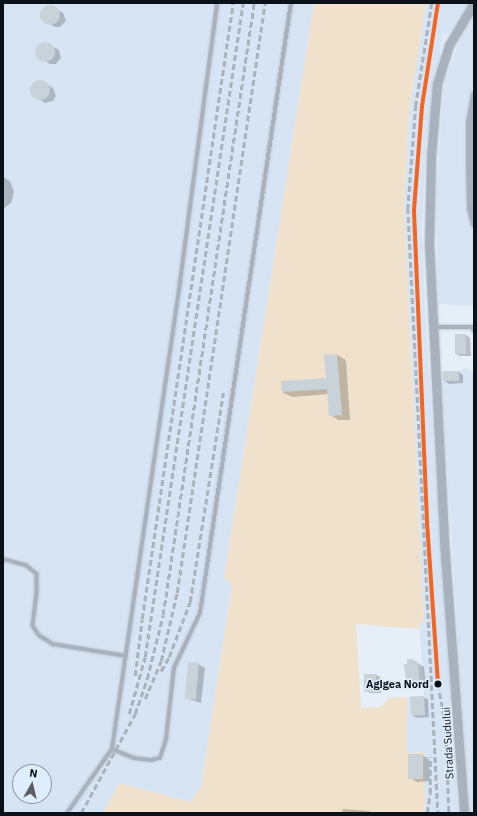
<!DOCTYPE html>
<html>
<head>
<meta charset="utf-8">
<style>
  body { margin:0 }
  #map { position:relative; width:477px; height:816px; overflow:hidden; background:#e6eef7; font-family:"IBM Plex Sans",sans-serif }
  div>[style] { position:absolute }
  .built>* { inset:0; background:#d6e4f4 }
  .green>* { inset:0; background:#f0e1cc }
  .shadow>* { inset:0; background:#0003 }
  .building>* { inset:0; background:#c9d1d9; transform-origin:0 0 }
  .round { border-radius:50% }
  .roads { filter:drop-shadow(0 0 1px #c5cbd2) drop-shadow(0 0 1px #c5cbd2) }
  .service>* { height:3.5px; margin:-1.75px; padding:0 1.75px; transform-origin:1.75px; border-radius:1.75px; background:#a8b2bf }
  .minor>* { height:7px; margin:-3.5px; padding:0 3.5px; transform-origin:3.5px; border-radius:3.5px; background:#a8b2bf }
  .tertiary>* { height:9px; margin:-4.5px; padding:0 4.5px; transform-origin:4.5px; border-radius:4.5px; background:#a8b2bf }
  .rail>* { height:2.5px; margin-top:-1.25px; transform-origin:0; background:repeating-linear-gradient(90deg,#aab2bb 0 6px,transparent 0 9px) }
  .rail-1>* { height:4px; margin:-2px; padding:0 2px; transform-origin:2px; border-radius:2px; background:#f26522 }
  .dots>* { width:11px; height:11px; translate:-50% -50%; box-sizing:border-box; border:2px solid #dfeefe; border-radius:50% }
  span { translate:-50% -50%; white-space:nowrap; text-align:center; line-height:1.15; -webkit-text-stroke:3px #dfeefe; paint-order:stroke }
  .stop-label { font-size:11px; color:#0b1118; font-weight:700 }
  .right { translate:-100% -50%; text-align:right }
  .street-label { font-size:11px; color:#0b1118 }
  .frame { position:absolute; inset:0; border:4px solid #0b1118; pointer-events:none }
  .north { position:absolute; left:12px; top:764px; width:40px; height:40px; box-sizing:border-box; background:#dfeefe; border:1px solid #8a96a2; border-radius:50%; rotate:8deg; font-size:11px; font-weight:700; line-height:16px; text-align:center; color:#0b1118 }
  .north::after { content:''; display:block; margin:auto; width:14px; height:18px; background:#585e66; clip-path:polygon(50% 0,100% 100%,50% 72%,0 100%) }
</style>
</head>
<body>
<div id="map">
  <div class="built">
    <div style="clip-path:polygon(evenodd,3px 3px,314px 3px,224px 578px,232px 584px,201px 787px,191px 802px,119px 783px,103px 813px,3px 813px,3px 3px,20px 772px,44px 772px,44px 796px,20px 796px,20px 772px)"></div>
    <div style="clip-path:polygon(426px 3px,474px 3px,474px 306px,438px 304px,436px 196px,444px 83px,461px 37px,443px 34px,426px 142px,422px 228px,425px 310px,458px 813px,423px 813px,424px 752px,407px 753px,407px 697px,424px 696px,419px 622px,424px 622px,404px 205px,409px 113px)"></div>
    <div style="clip-path:polygon(465px 368px,474px 372px,474px 813px,469px 813px,441px 372px,459px 371px)"></div>
  </div>
  <div class="green">
    <div style="clip-path:polygon(314px 3px,426px 3px,409px 113px,404px 205px,424px 622px,419px 623px,420px 629px,356px 624px,361px 708px,381px 707px,389px 698px,407px 697px,407px 753px,424px 752px,425px 807px,423px 813px,103px 813px,119px 783px,191px 802px,201px 787px,232px 584px,224px 578px)"></div>
  </div>
  <div class="shadow">
    <div style="clip-path:polygon(51px 6px,63px 13px,66px 21px,60px 27px,55px 27px,43px 20px,43px 9px)"></div>
    <div style="clip-path:polygon(46px 43px,59px 50px,61px 58px,56px 64px,50px 64px,38px 57px,37px 48px)"></div>
    <div style="clip-path:polygon(41px 81px,53px 88px,56px 96px,53px 101px,45px 103px,33px 95px,32px 87px)"></div>
    <div style="clip-path:polygon(3px 177px,10px 181px,14px 192px,11px 203px,3px 209px)"></div>
    <div style="clip-path:polygon(466px 335px,470px 338px,471px 356px,460px 356px,456px 354px)"></div>
    <div style="clip-path:polygon(337px 355px,346px 360px,350px 420px,339px 420px,330px 415px,329px 394px,292px 397px,282px 392px,327px 379px)"></div>
    <div style="clip-path:polygon(459px 372px,463px 375px,463px 383px,449px 384px,445px 381px)"></div>
    <div style="clip-path:polygon(413px 660px,424px 667px,426px 685px,413px 686px,407px 682px,409px 664px)"></div>
    <div style="clip-path:polygon(198px 664px,205px 668px,201px 703px,185px 698px)"></div>
    <div style="clip-path:polygon(376px 675px,380px 677px,381px 693px,370px 693px,366px 691px)"></div>
    <div style="clip-path:polygon(423px 697px,428px 699px,429px 717px,417px 718px,413px 716px)"></div>
    <div style="clip-path:polygon(422px 755px,429px 759px,430px 781px,417px 782px,410px 778px)"></div>
    <div style="clip-path:polygon(343px 809px,369px 811px,373px 813px,342px 813px)"></div>
  </div>
  <div class="building">
    <div class="round" style="left:40px;top:5px;width:20px;height:20px"></div>
    <div class="round" style="left:35px;top:42px;width:20px;height:20px"></div>
    <div class="round" style="left:30px;top:80px;width:20px;height:20px"></div>
    <div style="left:455px;top:334px;width:11px;height:20px"></div>
    <div style="clip-path:polygon(337px 354px,342px 415px,329px 416px,327px 389px,282px 392px,281px 381px,326px 378px,324px 355px)"></div>
    <div style="left:459px;top:371px;width:10px;height:16px;rotate:90deg"></div>
    <div style="clip-path:polygon(407px 659px,414px 659px,414px 663px,418px 662px,419px 682px,406px 683px,404px 664px,407px 664px)"></div>
    <div style="left:188px;top:662px;width:11px;height:37px;rotate:5deg"></div>
    <div style="left:364px;top:674px;width:12px;height:18px"></div>
    <div style="left:424px;top:696px;width:19px;height:14px;rotate:87deg"></div>
    <div style="left:408px;top:754px;width:15px;height:25px"></div>
  </div>
  <div class="roads">
    <div class="service">
      <div style="left:434px;top:327px;width:38px"></div>
      <div style="left:472px;top:327px;width:4px;rotate:56deg"></div>
      <div style="left:3px;top:559px;width:24px;rotate:15deg"></div>
      <div style="left:26px;top:565px;width:14px;rotate:39deg"></div>
      <div style="left:37px;top:574px;width:19px;rotate:90deg"></div>
      <div style="left:37px;top:593px;width:33px;rotate:97deg"></div>
      <div style="left:33px;top:626px;width:11px;rotate:56deg"></div>
      <div style="left:39px;top:635px;width:17px;rotate:33deg"></div>
      <div style="left:53px;top:644px;width:74px;rotate:9.3deg"></div>
      <div style="left:112px;top:749px;width:24px;rotate:22deg"></div>
      <div style="left:134px;top:758px;width:17px;rotate:7deg"></div>
      <div style="left:151px;top:760px;width:9px;rotate:-13deg"></div>
      <div style="left:160px;top:758px;width:20px;rotate:-72deg"></div>
      <div style="left:166px;top:739px;width:71px;rotate:-83.6deg"></div>
      <div style="left:174px;top:668px;width:61px;rotate:-64.7deg"></div>
      <div style="left:200px;top:613px;width:617px;rotate:-81.52deg"></div>
      <div style="left:67px;top:813px;width:78px;rotate:-54.9deg"></div>
      <div style="left:112px;top:749px;width:472px;rotate:-81.7deg"></div>
      <div style="left:180px;top:282px;width:281px;rotate:-82.4deg"></div>
    </div>
    <div class="minor">
      <div style="left:474px;top:94px;width:27px;rotate:100deg"></div>
      <div style="left:469px;top:121px;width:43px;rotate:90deg"></div>
      <div style="left:469px;top:164px;width:44px;rotate:88.7deg"></div>
      <div style="left:470px;top:208px;width:16px;rotate:76deg"></div>
    </div>
    <div class="tertiary">
      <div style="left:464px;top:813px;width:276px;rotate:-94.2deg"></div>
      <div style="left:444px;top:538px;width:292px;rotate:-92.9deg"></div>
      <div style="left:429px;top:246px;width:90px;rotate:-88.7deg"></div>
      <div style="left:431px;top:156px;width:72px;rotate:-85.2deg"></div>
      <div style="left:437px;top:84px;width:41px;rotate:-72.9deg"></div>
      <div style="left:449px;top:45px;width:49px;rotate:-59.2deg"></div>
    </div>
  </div>
  <div class="rail">
    <div style="left:432px;top:3px;width:103px;rotate:98.9deg"></div>
    <div style="left:416px;top:105px;width:103px;rotate:94.4deg"></div>
    <div style="left:408px;top:208px;width:606px;rotate:87.16deg"></div>
    <div style="left:161px;top:671px;width:16px;rotate:-60deg"></div>
    <div style="left:169px;top:657px;width:59px;rotate:-69.1deg"></div>
    <div style="left:190px;top:602px;width:212px;rotate:-81deg"></div>
    <div style="left:135px;top:676px;width:57px;rotate:-83deg"></div>
    <div style="left:142px;top:619px;width:623px;rotate:-81.6deg"></div>
    <div style="left:438px;top:684px;width:42px;rotate:79deg"></div>
    <div style="left:446px;top:725px;width:88px;rotate:88deg"></div>
    <div style="left:145px;top:699px;width:41px;rotate:-67.2deg"></div>
    <div style="left:161px;top:661px;width:70px;rotate:-76.8deg"></div>
    <div style="left:177px;top:593px;width:597px;rotate:-81.52deg"></div>
    <div style="left:129px;top:714px;width:59px;rotate:-74.3deg"></div>
    <div style="left:145px;top:657px;width:661px;rotate:-81.48deg"></div>
    <div style="left:81px;top:813px;width:113px;rotate:-61.4deg"></div>
    <div style="left:135px;top:714px;width:37px;rotate:-71deg"></div>
    <div style="left:147px;top:679px;width:66px;rotate:-76deg"></div>
    <div style="left:163px;top:615px;width:619px;rotate:-81.54deg"></div>
    <div style="left:427px;top:813px;width:19px;rotate:-81deg"></div>
    <div style="left:430px;top:794px;width:37px;rotate:-90deg"></div>
  </div>
  <div class="rail-1">
    <div style="left:438px;top:3px;width:104px;rotate:98.8deg"></div>
    <div style="left:422px;top:106px;width:105px;rotate:94.4deg"></div>
    <div style="left:414px;top:211px;width:311px;rotate:87.6deg"></div>
    <div style="left:427px;top:522px;width:162px;rotate:86.1deg"></div>
  </div>
  <div class="dots">
    <div style="left:438px;top:684px;background:#0b1118"></div>
  </div>
  <div class="stop-label">
    <span class="right" style="left:429px;top:684px">Agigea Nord</span>
  </div>
  <div class="street-label">
    <span style="left:448px;top:743px;rotate:-93deg">Strada Sudului</span>
  </div>
  <div class="frame"></div>
  <div class="north">N</div>
</div>
</body>
</html>
